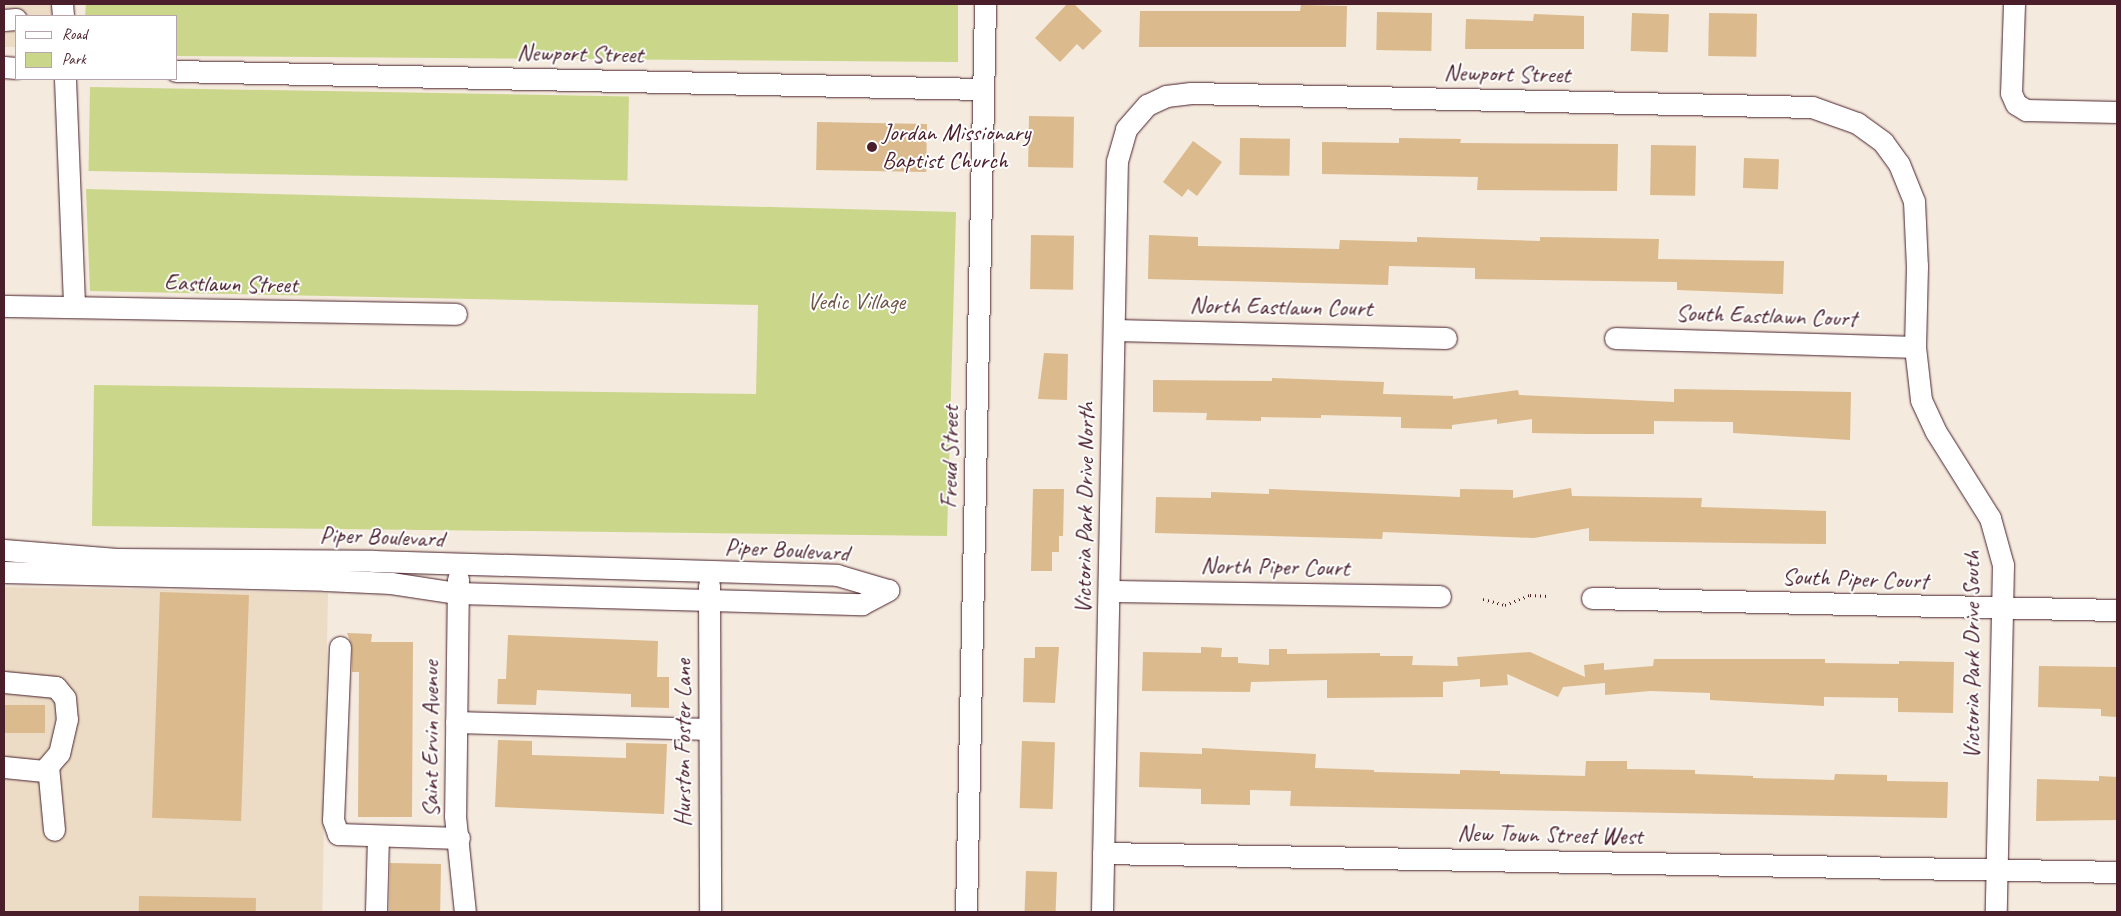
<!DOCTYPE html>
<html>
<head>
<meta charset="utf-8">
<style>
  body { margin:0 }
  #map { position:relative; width:2121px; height:916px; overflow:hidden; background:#f4eadd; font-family:Caveat,sans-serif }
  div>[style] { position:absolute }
  .built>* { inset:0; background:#ecdcc5; transform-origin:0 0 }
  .green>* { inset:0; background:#cad689; transform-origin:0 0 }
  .building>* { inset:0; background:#dbba8d; transform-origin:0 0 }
  .path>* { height:3px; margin-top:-1.5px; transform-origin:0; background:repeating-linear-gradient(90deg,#4a1f2b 0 1px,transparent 0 5px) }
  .roads { filter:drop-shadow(0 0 1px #4a1f2b) drop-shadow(0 0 1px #4a1f2b) }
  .minor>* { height:21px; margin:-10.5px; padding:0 10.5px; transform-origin:10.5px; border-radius:10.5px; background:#fff }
  .dots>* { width:14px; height:14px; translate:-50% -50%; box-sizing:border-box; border:2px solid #fff; border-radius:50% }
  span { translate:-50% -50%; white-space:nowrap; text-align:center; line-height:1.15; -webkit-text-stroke:4px #fff; paint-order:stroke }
  .street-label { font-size:24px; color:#4a1f2b }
  .poi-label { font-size:24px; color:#4a1f2b }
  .left { translate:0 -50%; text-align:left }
  .park-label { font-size:24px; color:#705647 }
  .frame { position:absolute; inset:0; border:5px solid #4a1f2b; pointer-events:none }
  .legend { position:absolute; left:15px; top:15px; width:162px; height:65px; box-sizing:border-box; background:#fff; border:1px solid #b7a5aa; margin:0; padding:6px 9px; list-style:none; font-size:15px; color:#4a1f2b }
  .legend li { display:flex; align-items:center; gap:10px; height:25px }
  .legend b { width:25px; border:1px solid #b7a5aa }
</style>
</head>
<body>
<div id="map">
  <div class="built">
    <div style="clip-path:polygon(4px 4px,56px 4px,57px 16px,16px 16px,16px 47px,4px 47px)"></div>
    <div style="left:4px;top:587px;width:324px;height:325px;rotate:1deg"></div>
  </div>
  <div class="green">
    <div style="clip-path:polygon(86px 4px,958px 4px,958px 62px,176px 56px,176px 16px,85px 16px)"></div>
    <div style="left:90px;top:87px;width:539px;height:84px;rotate:1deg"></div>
    <div style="clip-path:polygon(86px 189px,956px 212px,947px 536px,92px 526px,94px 385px,756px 394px,758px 305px,90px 291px)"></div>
  </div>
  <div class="building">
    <div style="clip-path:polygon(1067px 4px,1074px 4px,1102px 31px,1083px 50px,1077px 44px,1060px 62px,1035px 38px)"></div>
    <div style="clip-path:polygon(1301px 5px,1347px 6px,1346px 47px,1139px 47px,1140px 11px,1300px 11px)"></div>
    <div style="left:1377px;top:12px;width:55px;height:38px;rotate:1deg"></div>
    <div style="left:1632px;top:13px;width:37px;height:38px;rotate:2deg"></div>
    <div style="left:1709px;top:13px;width:48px;height:43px;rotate:1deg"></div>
    <div style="clip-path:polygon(1534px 14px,1584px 16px,1584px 49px,1465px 49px,1466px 19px,1533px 21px)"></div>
    <div style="left:1029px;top:116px;width:45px;height:51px;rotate:1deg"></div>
    <div style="left:817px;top:122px;width:110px;height:48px;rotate:1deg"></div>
    <div style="left:1240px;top:138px;width:50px;height:37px;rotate:1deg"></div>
    <div style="clip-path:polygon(1399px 138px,1461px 139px,1460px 143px,1618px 144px,1617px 191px,1477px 190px,1478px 177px,1322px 174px,1322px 142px,1399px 143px)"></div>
    <div style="clip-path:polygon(1193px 141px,1222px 162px,1197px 196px,1188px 189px,1182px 197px,1163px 182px)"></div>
    <div style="left:1651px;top:145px;width:45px;height:50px;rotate:1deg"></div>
    <div style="left:1744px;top:158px;width:35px;height:30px;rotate:2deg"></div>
    <div style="left:1031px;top:235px;width:43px;height:54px;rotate:1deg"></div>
    <div style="clip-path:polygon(1149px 235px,1198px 237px,1198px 246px,1339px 249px,1340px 240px,1417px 242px,1417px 237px,1540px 241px,1540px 237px,1659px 239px,1658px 259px,1784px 261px,1783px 294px,1677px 290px,1677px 282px,1475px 279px,1475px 268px,1389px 266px,1388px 285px,1148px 279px)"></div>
    <div style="clip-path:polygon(1044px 353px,1068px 354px,1067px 400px,1038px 399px)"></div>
    <div style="clip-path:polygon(1272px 378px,1384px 382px,1383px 394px,1453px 396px,1453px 399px,1518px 390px,1519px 395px,1674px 402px,1674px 389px,1851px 392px,1850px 440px,1733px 433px,1733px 422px,1654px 421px,1654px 434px,1586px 434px,1532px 433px,1532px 419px,1497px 424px,1497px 419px,1452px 425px,1452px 429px,1401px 428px,1401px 417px,1321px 415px,1321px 418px,1261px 417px,1261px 421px,1206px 420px,1207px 413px,1153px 412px,1153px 380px,1272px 381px)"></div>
    <div style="clip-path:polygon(1571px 488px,1572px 496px,1702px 498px,1701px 507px,1826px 511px,1826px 544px,1589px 541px,1589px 528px,1534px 538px,1383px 532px,1382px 539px,1155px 533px,1156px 497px,1211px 498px,1211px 492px,1269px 494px,1269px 489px,1460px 497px,1460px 489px,1513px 490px,1513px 498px)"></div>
    <div style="clip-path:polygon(1033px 489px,1064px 489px,1063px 536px,1059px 536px,1059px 552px,1052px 552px,1052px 571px,1031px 571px)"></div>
    <div style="left:160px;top:592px;width:89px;height:226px;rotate:2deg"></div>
    <div style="clip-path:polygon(347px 633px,372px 634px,371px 642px,413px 642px,412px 817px,358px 817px,359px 672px,352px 672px,352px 647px)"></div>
    <div style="clip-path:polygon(508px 635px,658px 641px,657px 677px,669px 677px,669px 708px,631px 707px,631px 694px,537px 690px,536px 705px,497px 704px,498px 679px,506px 679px)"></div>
    <div style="clip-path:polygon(1035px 647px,1059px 647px,1055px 703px,1023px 702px,1024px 658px,1035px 658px)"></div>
    <div style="clip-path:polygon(1201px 647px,1222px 648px,1221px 657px,1238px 657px,1238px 663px,1269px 665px,1269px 649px,1287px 649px,1287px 654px,1380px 653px,1380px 656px,1413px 656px,1412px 665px,1458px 666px,1457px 657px,1530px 652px,1585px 677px,1584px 665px,1604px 663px,1604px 670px,1653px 666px,1654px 659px,1825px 659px,1825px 663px,1899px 664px,1899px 661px,1954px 662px,1953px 713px,1898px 712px,1898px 698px,1824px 697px,1824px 706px,1710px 700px,1710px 693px,1650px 691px,1605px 695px,1605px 683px,1563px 687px,1558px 697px,1507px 674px,1508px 685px,1480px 687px,1480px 679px,1443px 682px,1443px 697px,1327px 698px,1327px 680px,1251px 682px,1250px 692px,1142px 691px,1143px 652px,1201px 653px)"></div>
    <div style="clip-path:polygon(2039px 666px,2117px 667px,2117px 717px,2101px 716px,2101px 709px,2038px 707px)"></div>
    <div style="left:4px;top:705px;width:41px;height:28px"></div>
    <div style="clip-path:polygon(498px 740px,532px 741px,532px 755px,626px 758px,626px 743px,667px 744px,664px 814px,495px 807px)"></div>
    <div style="left:1022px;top:741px;width:33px;height:67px;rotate:2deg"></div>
    <div style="clip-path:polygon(1202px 748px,1316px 754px,1315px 768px,1374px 770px,1374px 772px,1460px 774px,1460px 770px,1500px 771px,1500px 774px,1585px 776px,1586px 761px,1627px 761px,1627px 769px,1695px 770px,1695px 774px,1753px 776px,1753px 778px,1834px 780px,1835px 774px,1887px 775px,1887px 781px,1948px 782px,1947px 818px,1290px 806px,1291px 791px,1250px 790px,1250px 805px,1201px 804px,1201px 789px,1139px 787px,1140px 752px,1202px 754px)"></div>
    <div style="clip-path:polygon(2099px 776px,2117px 777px,2117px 820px,2036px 821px,2037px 779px,2099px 781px)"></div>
    <div style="left:390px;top:863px;width:51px;height:49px;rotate:1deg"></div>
    <div style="left:1026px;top:871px;width:31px;height:41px;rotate:2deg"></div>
    <div style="left:139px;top:896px;width:117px;height:16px;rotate:1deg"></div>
  </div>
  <div class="path">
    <div style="left:1483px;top:599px;width:23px;rotate:15deg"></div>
    <div style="left:1505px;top:605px;width:27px;rotate:-22deg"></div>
    <div style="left:1530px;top:595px;width:19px;rotate:3deg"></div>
  </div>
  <div class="roads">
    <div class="minor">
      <div style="left:62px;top:4px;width:12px;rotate:85deg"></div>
      <div style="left:2014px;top:4px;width:89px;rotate:91.9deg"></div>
      <div style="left:2011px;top:93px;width:12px;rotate:66deg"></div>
      <div style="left:2016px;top:104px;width:12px;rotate:31deg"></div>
      <div style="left:2026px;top:110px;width:91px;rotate:1.3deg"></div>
      <div style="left:4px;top:20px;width:12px;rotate:-5deg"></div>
      <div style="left:4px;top:67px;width:12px;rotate:5deg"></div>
      <div style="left:176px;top:71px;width:807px;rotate:1.28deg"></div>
      <div style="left:65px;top:79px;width:228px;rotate:87.7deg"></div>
      <div style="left:4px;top:306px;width:452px;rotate:1deg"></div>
      <div style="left:1115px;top:330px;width:331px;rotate:1.4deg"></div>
      <div style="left:1615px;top:338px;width:300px;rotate:1.7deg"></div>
      <div style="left:4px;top:550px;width:113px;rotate:4.6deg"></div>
      <div style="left:117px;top:559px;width:256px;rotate:0.4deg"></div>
      <div style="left:373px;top:561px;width:464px;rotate:1.7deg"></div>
      <div style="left:837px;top:575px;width:53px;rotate:16.4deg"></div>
      <div style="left:4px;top:572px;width:321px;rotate:1.4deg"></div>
      <div style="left:325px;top:580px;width:66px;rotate:2.6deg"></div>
      <div style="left:391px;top:583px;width:67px;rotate:8.6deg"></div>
      <div style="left:457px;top:593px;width:405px;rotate:1.6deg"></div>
      <div style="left:862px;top:604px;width:30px;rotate:-28deg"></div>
      <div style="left:458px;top:579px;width:237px;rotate:90.7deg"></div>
      <div style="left:455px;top:816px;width:97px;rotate:84.1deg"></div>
      <div style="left:709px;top:585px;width:327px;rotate:89.8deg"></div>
      <div style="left:1109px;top:591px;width:331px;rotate:0.9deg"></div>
      <div style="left:1592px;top:598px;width:525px;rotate:1.31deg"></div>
      <div style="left:340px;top:647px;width:173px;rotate:92.3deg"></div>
      <div style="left:333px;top:820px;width:15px;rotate:70deg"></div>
      <div style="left:338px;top:834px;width:121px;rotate:1.9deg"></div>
      <div style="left:4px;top:682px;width:52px;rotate:5.5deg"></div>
      <div style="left:56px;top:687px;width:14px;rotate:51deg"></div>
      <div style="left:65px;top:698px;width:21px;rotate:85deg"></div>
      <div style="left:67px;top:719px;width:35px;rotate:103deg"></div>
      <div style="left:59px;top:753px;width:23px;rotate:130deg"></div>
      <div style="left:44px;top:771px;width:40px;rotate:-174.3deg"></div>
      <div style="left:456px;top:722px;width:253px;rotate:1.6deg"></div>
      <div style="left:48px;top:766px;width:64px;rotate:84.6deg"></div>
      <div style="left:1103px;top:853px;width:1014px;rotate:1.07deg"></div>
      <div style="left:376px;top:912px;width:75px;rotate:-88.5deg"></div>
      <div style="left:966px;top:912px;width:908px;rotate:-88.8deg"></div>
      <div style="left:1102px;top:912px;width:751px;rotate:-88.86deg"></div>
      <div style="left:1117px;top:161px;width:33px;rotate:-74deg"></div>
      <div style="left:1126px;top:129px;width:32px;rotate:-49deg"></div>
      <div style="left:1147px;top:105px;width:21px;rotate:-25deg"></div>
      <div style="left:1166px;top:96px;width:25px;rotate:-7deg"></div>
      <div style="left:1191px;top:93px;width:621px;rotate:1.29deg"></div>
      <div style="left:1812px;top:107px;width:48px;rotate:19.6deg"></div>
      <div style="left:1857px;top:123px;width:32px;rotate:36deg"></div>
      <div style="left:1883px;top:142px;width:27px;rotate:54deg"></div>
      <div style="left:1899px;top:164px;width:40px;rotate:68deg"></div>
      <div style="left:1914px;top:201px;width:65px;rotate:87.4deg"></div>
      <div style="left:1917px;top:266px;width:81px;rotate:91.4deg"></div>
      <div style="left:1915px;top:347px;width:53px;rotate:83.5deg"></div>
      <div style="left:1921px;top:400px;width:35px;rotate:65deg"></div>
      <div style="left:1936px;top:432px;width:102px;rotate:57.9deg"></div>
      <div style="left:1990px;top:518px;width:49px;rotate:74.5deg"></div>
      <div style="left:2003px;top:565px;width:347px;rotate:91.2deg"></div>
    </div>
  </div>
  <div class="dots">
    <div style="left:872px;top:147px;background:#4a1f2b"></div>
  </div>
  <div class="street-label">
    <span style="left:580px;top:54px;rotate:1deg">Newport Street</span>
    <span style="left:1507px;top:74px;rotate:1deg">Newport Street</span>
    <span style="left:231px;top:284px;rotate:1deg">Eastlawn Street</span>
    <span style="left:1281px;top:307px;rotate:1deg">North Eastlawn Court</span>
    <span style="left:1766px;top:316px;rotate:2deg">South Eastlawn Court</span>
    <span style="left:950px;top:457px;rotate:-89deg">Freud Street</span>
    <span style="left:1085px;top:508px;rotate:-89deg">Victoria Park Drive North</span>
    <span style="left:382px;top:537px;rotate:2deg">Piper Boulevard</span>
    <span style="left:787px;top:550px;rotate:3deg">Piper Boulevard</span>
    <span style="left:1275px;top:567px;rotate:1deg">North Piper Court</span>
    <span style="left:1855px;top:579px;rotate:2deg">South Piper Court</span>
    <span style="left:1972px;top:655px;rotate:-90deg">Victoria Park Drive South</span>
    <span style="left:431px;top:739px;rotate:-90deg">Saint Ervin Avenue</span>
    <span style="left:683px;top:743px;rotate:-90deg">Hurston Foster Lane</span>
    <span style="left:1550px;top:835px;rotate:1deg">New Town Street West</span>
  </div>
  <div class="poi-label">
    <span class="left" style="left:882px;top:147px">Jordan Missionary<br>Baptist Church</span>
  </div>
  <div class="park-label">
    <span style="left:856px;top:302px">Vedic Village</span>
  </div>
  <div class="frame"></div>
  <ul class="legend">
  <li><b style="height:6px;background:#fff"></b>Road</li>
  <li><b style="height:14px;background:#cad689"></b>Park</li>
  </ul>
</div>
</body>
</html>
